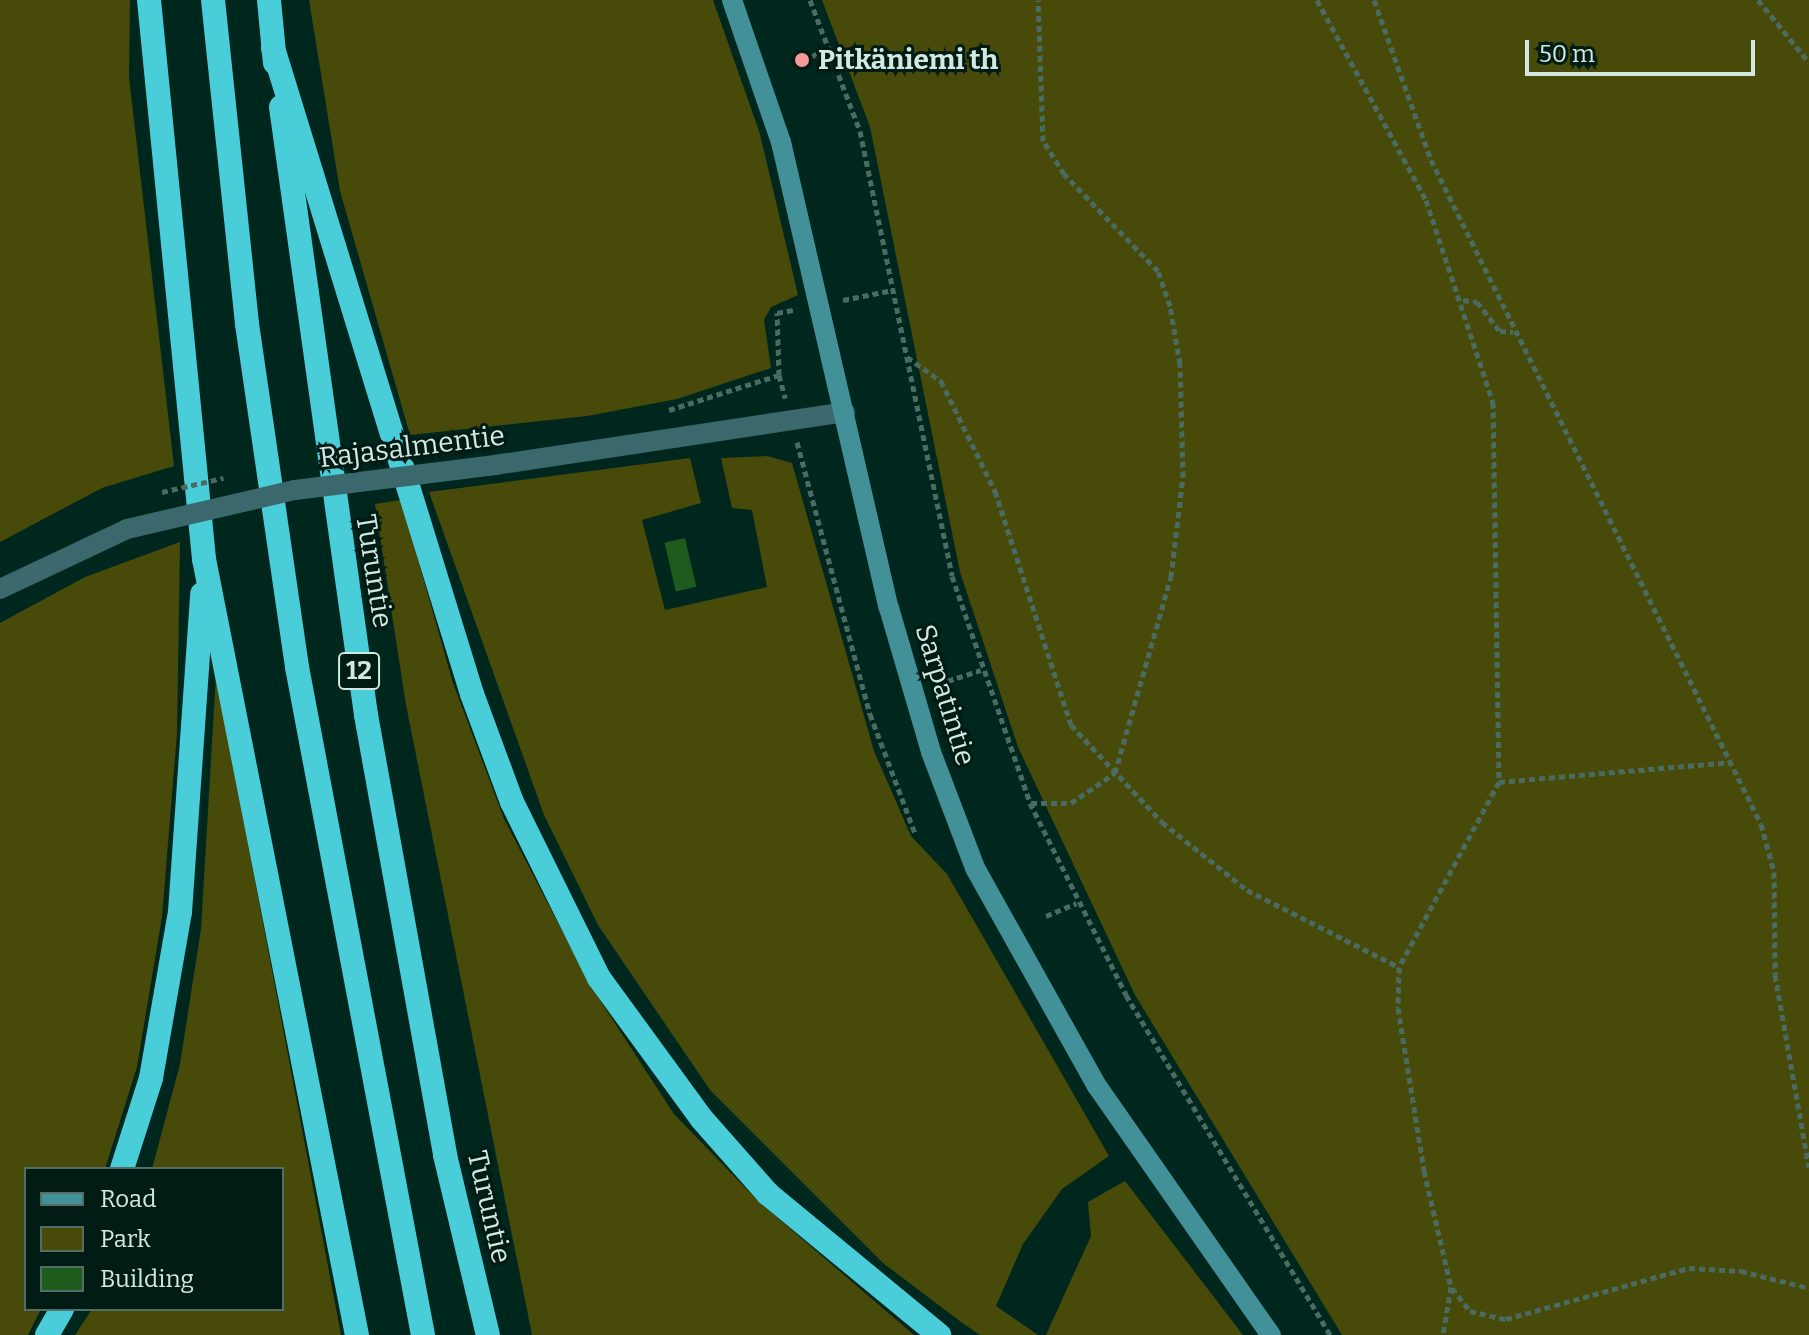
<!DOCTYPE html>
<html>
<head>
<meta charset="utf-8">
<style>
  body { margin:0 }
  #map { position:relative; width:1809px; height:1335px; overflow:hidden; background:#00271e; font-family:Bitter,serif }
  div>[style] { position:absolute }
  .green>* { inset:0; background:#474a08 }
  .building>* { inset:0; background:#1e5b1d; transform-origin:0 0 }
  .path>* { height:5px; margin-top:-2.5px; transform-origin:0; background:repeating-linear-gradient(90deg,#4a6b62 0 6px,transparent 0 10px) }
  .tertiary>* { height:20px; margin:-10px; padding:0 10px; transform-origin:10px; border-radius:10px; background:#3a686c }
  .secondary>* { height:20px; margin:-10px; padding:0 10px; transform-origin:10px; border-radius:10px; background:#429198 }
  .motorway>* { height:24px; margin:-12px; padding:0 12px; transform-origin:12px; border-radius:12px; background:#49cdd9 }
  .path-bridge>* { height:5px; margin-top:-2.5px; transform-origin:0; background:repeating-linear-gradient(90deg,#4a6b62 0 6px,transparent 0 10px) }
  .tertiary-bridge>* { height:20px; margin:-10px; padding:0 10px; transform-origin:10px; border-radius:10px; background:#3a686c }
  .dots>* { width:22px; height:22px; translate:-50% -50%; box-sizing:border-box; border:4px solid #001c15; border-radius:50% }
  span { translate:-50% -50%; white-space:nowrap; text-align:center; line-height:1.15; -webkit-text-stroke:6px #001c15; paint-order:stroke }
  .shield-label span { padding:2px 6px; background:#001c15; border:2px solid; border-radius:6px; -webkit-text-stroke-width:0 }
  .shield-label { font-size:26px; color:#d3e8e0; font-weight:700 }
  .poi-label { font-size:28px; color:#d3e8e0; font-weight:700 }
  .left { translate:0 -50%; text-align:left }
  .street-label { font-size:28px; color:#d3e8e0 }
  .legend { position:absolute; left:24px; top:1167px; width:260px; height:144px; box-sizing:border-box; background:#001c15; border:2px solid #546e66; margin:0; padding:10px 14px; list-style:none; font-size:24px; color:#d3e8e0 }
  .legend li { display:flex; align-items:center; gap:16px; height:40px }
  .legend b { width:40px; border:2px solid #546e66 }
  .scale { position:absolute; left:1525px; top:40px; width:230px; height:36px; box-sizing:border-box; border:4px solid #d3e8e0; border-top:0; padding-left:10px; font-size:24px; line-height:28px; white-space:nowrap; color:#d3e8e0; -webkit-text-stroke:6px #001c15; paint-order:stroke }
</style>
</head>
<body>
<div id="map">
  <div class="green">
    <div style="clip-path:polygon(0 0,130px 0,129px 77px,174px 466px,102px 488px,0 542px)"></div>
    <div style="clip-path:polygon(309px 0,713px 0,760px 134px,798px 295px,771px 307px,764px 320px,771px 368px,677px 399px,587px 416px,410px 435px,340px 191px)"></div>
    <div style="clip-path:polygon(822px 0,1809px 0,1809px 1335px,1342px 1335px,1135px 995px,1018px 747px,960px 572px,870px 127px)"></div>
    <div style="clip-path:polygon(767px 456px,792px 463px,874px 751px,911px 836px,947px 874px,1109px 1156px,1062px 1189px,1023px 1244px,996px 1306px,1038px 1335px,980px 1335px,961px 1322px,883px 1263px,710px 1090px,598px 925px,544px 815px,429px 492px,690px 458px,701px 503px,642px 520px,665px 610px,767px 587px,752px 510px,732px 508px,721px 458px)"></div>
    <div style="clip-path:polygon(401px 500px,453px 683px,504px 819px,590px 985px,674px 1114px,759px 1202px,914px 1335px,532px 1335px,406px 705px,375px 504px)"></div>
    <div style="clip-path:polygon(180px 542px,177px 733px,162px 917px,137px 1067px,105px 1169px,26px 1169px,26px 1309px,41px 1309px,28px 1335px,0 1335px,0 623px,85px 577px)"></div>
    <div style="clip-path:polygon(216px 675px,341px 1335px,75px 1335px,92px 1309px,282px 1309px,282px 1169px,152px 1169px,180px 1064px,201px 929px)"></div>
    <div style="clip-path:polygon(1125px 1181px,1243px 1335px,1046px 1335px,1091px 1236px,1088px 1202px)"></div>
  </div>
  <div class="building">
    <div style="left:685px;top:538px;width:50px;height:21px;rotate:77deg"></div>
  </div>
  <div class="path">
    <div style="left:810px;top:0;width:140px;rotate:69.1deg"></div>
    <div style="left:860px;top:131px;width:454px;rotate:78.3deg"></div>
    <div style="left:952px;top:576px;width:240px;rotate:71deg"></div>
    <div style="left:1030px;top:803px;width:215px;rotate:63.4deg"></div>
    <div style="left:1126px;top:995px;width:397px;rotate:59deg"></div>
    <div style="left:1317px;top:0;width:228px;rotate:61.4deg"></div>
    <div style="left:1426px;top:200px;width:213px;rotate:71.7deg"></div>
    <div style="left:1493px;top:402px;width:380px;rotate:89.1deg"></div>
    <div style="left:1499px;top:782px;width:210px;rotate:118.4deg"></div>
    <div style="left:1399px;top:967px;width:41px;rotate:91.4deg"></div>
    <div style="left:1398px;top:1008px;width:165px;rotate:80.9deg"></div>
    <div style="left:1424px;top:1171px;width:119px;rotate:76.9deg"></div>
    <div style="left:1451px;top:1287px;width:49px;rotate:99.5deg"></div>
    <div style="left:1374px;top:0;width:170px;rotate:70.4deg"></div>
    <div style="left:1431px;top:160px;width:741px;rotate:63.57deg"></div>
    <div style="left:1761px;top:824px;width:50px;rotate:74.8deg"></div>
    <div style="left:1774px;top:872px;width:103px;rotate:89.4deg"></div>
    <div style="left:1775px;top:975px;width:195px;rotate:80deg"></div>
    <div style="left:1758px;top:0;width:80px;rotate:50.6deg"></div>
    <div style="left:802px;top:60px;width:32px;rotate:-22deg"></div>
    <div style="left:843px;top:300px;width:51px;rotate:-11.3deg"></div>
    <div style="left:1463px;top:300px;width:14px;rotate:8deg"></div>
    <div style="left:1477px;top:302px;width:37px;rotate:52deg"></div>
    <div style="left:1500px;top:331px;width:13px;rotate:4deg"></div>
    <div style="left:907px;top:357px;width:42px;rotate:35.2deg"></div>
    <div style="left:941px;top:381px;width:123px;rotate:63.9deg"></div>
    <div style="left:995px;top:491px;width:246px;rotate:72deg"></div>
    <div style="left:1071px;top:725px;width:133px;rotate:46.8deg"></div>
    <div style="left:1162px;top:822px;width:109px;rotate:38.7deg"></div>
    <div style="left:1247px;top:890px;width:170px;rotate:26.9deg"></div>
    <div style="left:779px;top:375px;width:24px;rotate:75deg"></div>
    <div style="left:669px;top:410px;width:115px;rotate:-17.7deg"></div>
    <div style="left:779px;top:375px;width:62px;rotate:-91.8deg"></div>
    <div style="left:777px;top:313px;width:20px;rotate:-11deg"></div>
    <div style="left:797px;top:442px;width:282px;rotate:75deg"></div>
    <div style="left:870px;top:714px;width:127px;rotate:69.3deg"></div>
    <div style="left:938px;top:684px;width:45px;rotate:-18deg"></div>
    <div style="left:1499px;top:782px;width:232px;rotate:-4.9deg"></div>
    <div style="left:1031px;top:803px;width:40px"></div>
    <div style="left:1071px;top:803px;width:53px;rotate:-34.3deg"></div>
    <div style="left:1115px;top:773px;width:204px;rotate:-74.1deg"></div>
    <div style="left:1171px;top:577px;width:101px;rotate:-83.2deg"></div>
    <div style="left:1183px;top:477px;width:113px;rotate:-91.5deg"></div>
    <div style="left:1180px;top:364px;width:59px;rotate:-99.8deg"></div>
    <div style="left:1170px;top:306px;width:37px;rotate:-109deg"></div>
    <div style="left:1158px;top:271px;width:135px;rotate:-134.1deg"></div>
    <div style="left:1064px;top:174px;width:39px;rotate:-122deg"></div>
    <div style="left:1043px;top:141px;width:141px;rotate:-92deg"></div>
    <div style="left:1046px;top:916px;width:33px;rotate:-23deg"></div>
    <div style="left:1452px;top:1288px;width:29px;rotate:52deg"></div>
    <div style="left:1470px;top:1311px;width:37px;rotate:13deg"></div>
    <div style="left:1506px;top:1319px;width:190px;rotate:-15.6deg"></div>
    <div style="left:1689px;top:1268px;width:52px;rotate:3.3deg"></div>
    <div style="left:1741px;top:1271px;width:70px;rotate:14deg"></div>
  </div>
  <div class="tertiary">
    <div style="left:495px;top:465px;width:354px;rotate:-8.6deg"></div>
    <div style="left:0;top:589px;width:140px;rotate:-25.3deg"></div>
  </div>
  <div class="secondary">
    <div style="left:732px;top:0;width:150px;rotate:71deg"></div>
    <div style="left:781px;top:142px;width:478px;rotate:77deg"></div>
    <div style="left:889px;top:608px;width:150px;rotate:73.7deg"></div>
    <div style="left:931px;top:752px;width:124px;rotate:69.2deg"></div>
    <div style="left:975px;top:868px;width:250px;rotate:60.8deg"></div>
    <div style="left:1097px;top:1086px;width:304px;rotate:55.1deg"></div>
  </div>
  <div class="motorway">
    <div style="left:149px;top:0;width:562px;rotate:84.38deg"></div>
    <div style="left:204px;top:559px;width:791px;rotate:78.85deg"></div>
    <div style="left:213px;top:0;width:326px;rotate:84deg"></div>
    <div style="left:247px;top:324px;width:347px;rotate:81.7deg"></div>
    <div style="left:297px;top:667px;width:680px;rotate:79.32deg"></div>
    <div style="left:269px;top:0;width:63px;rotate:84.6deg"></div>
    <div style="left:273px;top:48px;width:676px;rotate:72.88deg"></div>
    <div style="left:472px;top:694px;width:115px;rotate:69.7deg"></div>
    <div style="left:512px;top:802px;width:196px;rotate:63.7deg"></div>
    <div style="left:599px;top:978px;width:173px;rotate:53.9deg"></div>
    <div style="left:701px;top:1118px;width:101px;rotate:48.6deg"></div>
    <div style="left:768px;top:1194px;width:222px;rotate:39.5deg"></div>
    <div style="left:281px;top:107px;width:614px;rotate:82.04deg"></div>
    <div style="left:366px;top:715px;width:447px;rotate:79.8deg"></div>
    <div style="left:445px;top:1155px;width:185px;rotate:76.6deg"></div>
    <div style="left:122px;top:1169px;width:96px;rotate:-72.3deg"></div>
    <div style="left:151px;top:1078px;width:169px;rotate:-80.1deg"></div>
    <div style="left:180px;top:912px;width:319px;rotate:-86deg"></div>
    <div style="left:47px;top:1335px;width:30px;rotate:-60deg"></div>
  </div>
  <div class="path-bridge">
    <div style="left:162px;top:492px;width:63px;rotate:-12.9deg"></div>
  </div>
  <div class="tertiary-bridge">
    <div style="left:127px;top:529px;width:172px;rotate:-13.1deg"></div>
    <div style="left:295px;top:490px;width:202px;rotate:-7.1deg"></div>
  </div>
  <div class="dots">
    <div style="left:802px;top:60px;background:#f59b99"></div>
  </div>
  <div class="shield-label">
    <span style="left:359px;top:671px">12</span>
  </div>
  <div class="poi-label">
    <span class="left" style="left:818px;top:60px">Pitkäniemi th</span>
  </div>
  <div class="street-label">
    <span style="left:412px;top:447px;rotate:-7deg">Rajasalmentie</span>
    <span style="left:374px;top:571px;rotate:81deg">Turuntie</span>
    <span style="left:945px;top:695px;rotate:73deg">Sarpatintie</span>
    <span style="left:489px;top:1207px;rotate:77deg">Turuntie</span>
  </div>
  <ul class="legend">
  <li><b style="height:10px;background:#429198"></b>Road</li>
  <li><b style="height:22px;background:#474a08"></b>Park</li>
  <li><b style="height:22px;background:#1e5b1d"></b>Building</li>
  </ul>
  <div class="scale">50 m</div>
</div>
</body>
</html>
